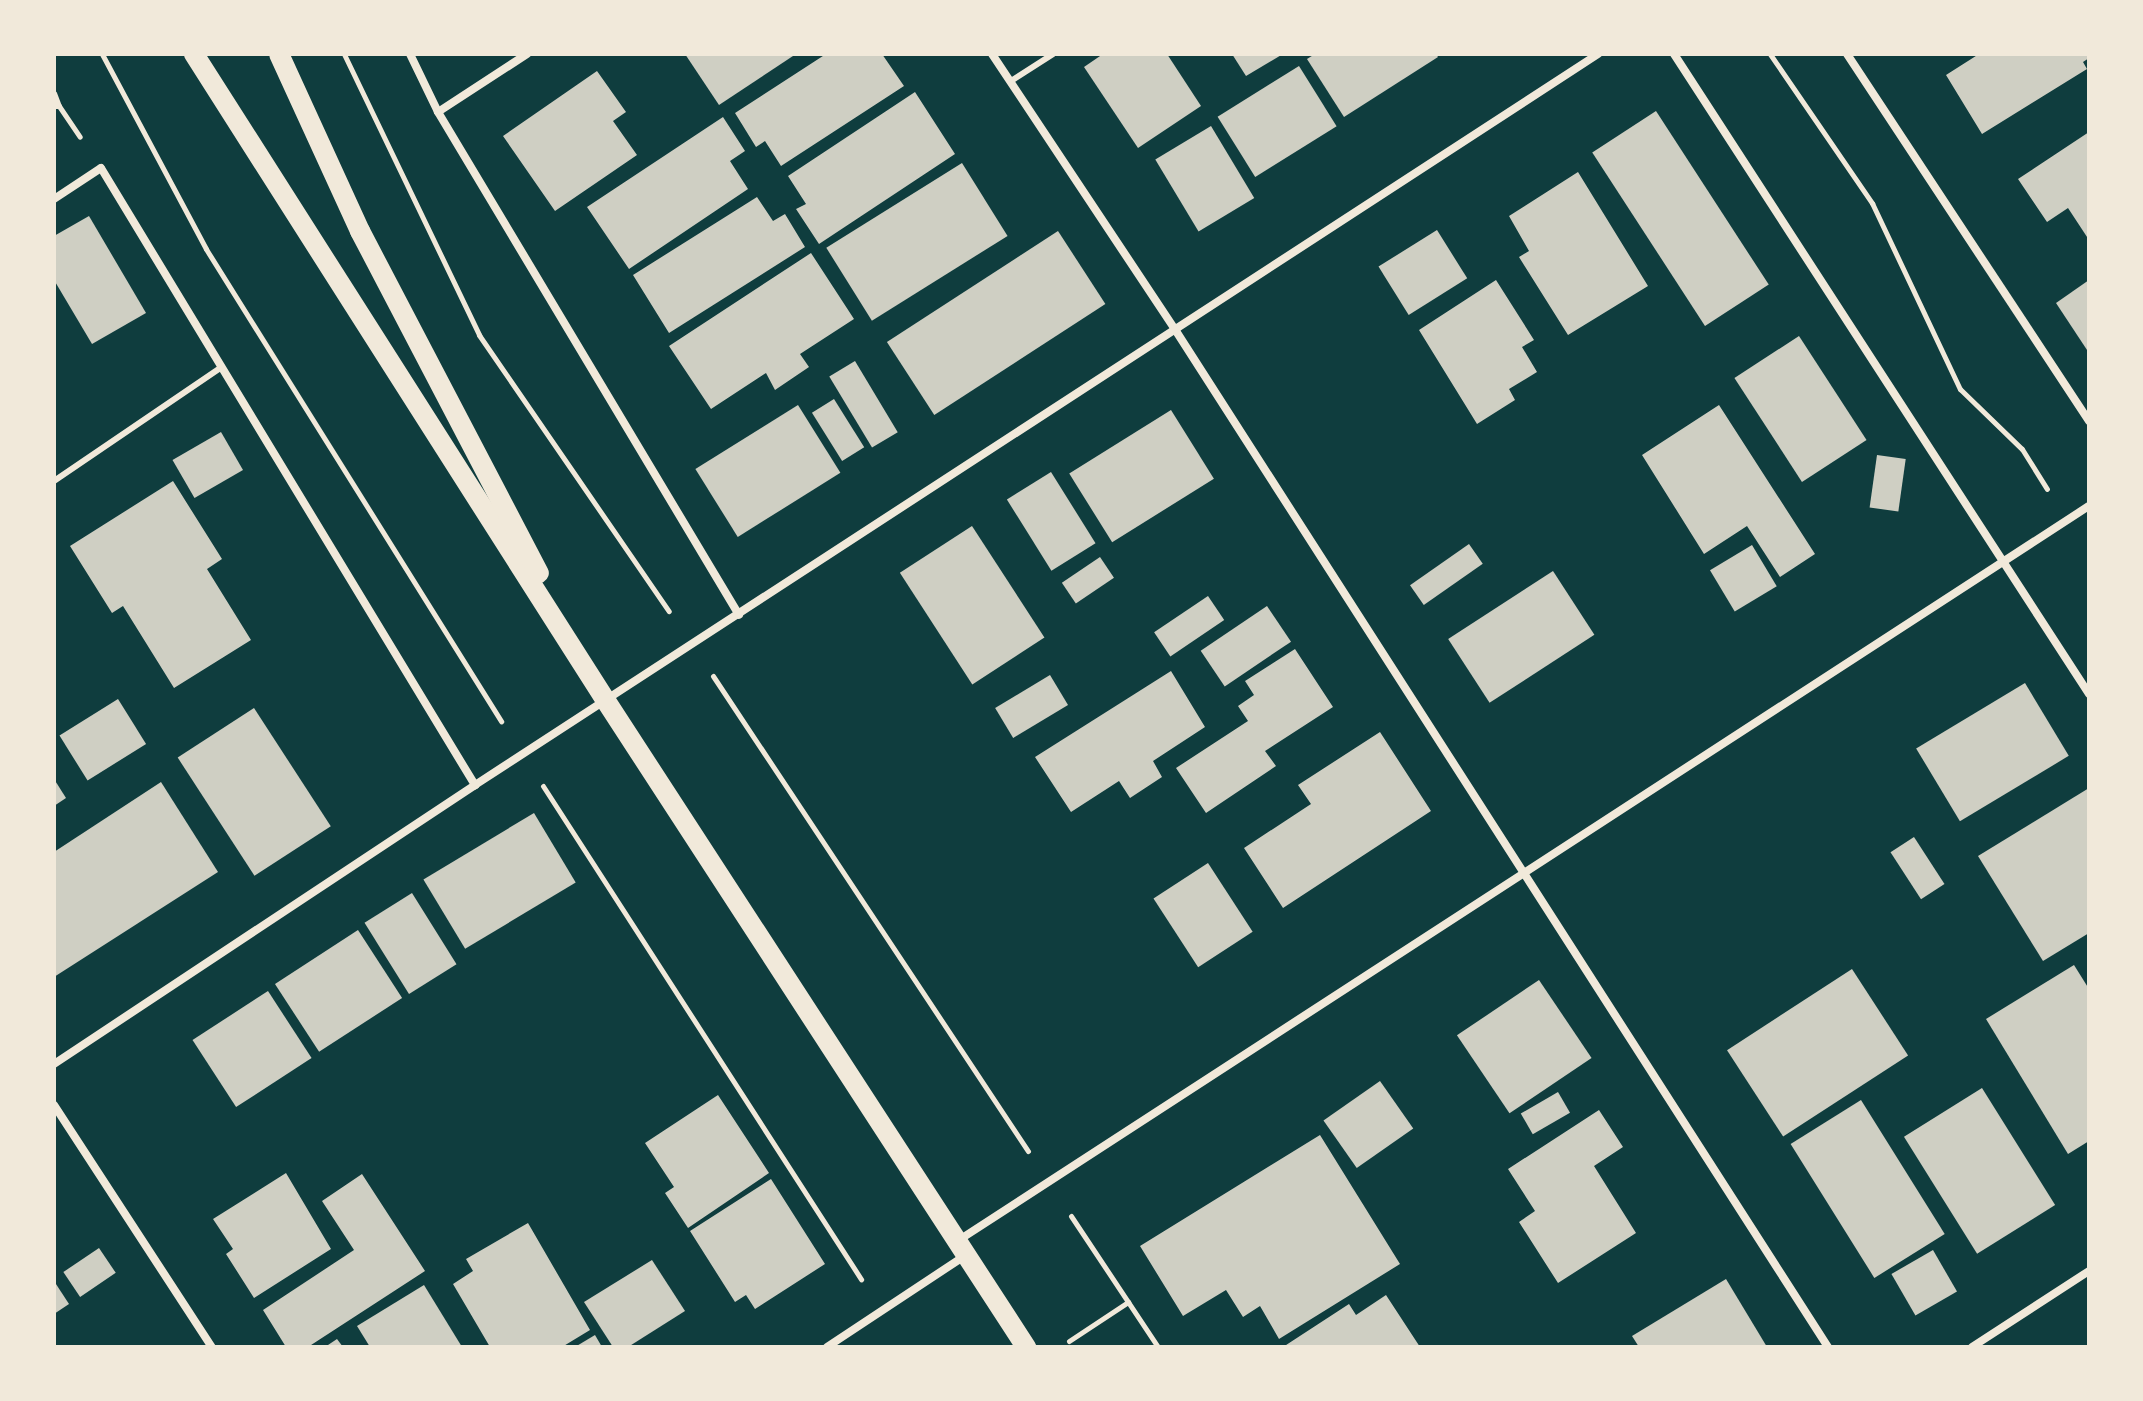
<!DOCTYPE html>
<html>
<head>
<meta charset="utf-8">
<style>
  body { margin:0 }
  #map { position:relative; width:2143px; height:1401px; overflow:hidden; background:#0f3d3e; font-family:Ubuntu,sans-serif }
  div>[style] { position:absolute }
  .building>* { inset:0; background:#cfcfc3; transform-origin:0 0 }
  .path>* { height:5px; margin:-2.5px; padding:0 2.5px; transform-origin:2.5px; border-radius:2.5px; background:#f1e9da }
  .service>* { height:6px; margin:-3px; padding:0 3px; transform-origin:3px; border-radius:3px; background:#f1e9da }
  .minor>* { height:8px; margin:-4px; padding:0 4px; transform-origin:4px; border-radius:4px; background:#f1e9da }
  .primary>* { height:20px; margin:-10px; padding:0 10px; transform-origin:10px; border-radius:10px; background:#f1e9da }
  span { translate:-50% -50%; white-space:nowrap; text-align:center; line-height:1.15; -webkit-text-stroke:6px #f1e9da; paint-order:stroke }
  .frame { position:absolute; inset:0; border:56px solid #f1e9da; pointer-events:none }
</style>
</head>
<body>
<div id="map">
  <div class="building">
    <div style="clip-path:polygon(685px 54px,796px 54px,719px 105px)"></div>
    <div style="clip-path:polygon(826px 54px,882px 54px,904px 86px,781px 166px,765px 141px,756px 147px,735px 113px)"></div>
    <div style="clip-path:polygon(1103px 54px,1167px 54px,1201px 106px,1138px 148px,1084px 67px)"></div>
    <div style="clip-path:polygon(1232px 54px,1283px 54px,1246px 76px)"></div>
    <div style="clip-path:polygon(1315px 54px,1436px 54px,1438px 57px,1344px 117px,1307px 59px)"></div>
    <div style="clip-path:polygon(1979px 54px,2089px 54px,2089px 58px,2083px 62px,2087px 69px,1982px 134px,1946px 75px)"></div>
    <div style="left:1299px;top:66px;width:71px;height:96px;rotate:58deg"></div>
    <div style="clip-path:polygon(597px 71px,626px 112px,613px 121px,637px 155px,555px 211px,503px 136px)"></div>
    <div style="clip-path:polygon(915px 92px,955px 154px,819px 244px,796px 209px,806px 204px,788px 176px)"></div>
    <div style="left:1656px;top:111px;width:207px;height:76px;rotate:57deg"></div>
    <div style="clip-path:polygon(723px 117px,745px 151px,730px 161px,748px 189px,629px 269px,587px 207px)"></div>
    <div style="left:1211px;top:126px;width:84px;height:65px;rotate:59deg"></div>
    <div style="clip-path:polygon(2089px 132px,2089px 240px,2068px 208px,2047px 222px,2018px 179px)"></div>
    <div style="left:962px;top:163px;width:86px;height:160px;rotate:58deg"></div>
    <div style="clip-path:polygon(1578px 172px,1648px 286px,1568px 335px,1519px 257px,1529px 251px,1509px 216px)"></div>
    <div style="clip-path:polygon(757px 197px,773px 221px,785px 214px,805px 247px,669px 333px,633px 275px)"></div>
    <div style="clip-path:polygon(89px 216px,146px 313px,92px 344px,54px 280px,54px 236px)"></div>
    <div style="left:1437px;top:230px;width:57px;height:69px;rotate:58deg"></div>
    <div style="left:1058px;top:231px;width:87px;height:204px;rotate:57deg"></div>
    <div style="clip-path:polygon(811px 253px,854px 319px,800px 354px,809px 367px,775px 390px,766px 373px,711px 409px,669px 346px)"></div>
    <div style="clip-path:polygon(1496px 280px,1534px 340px,1522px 347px,1537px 372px,1509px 389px,1515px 400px,1477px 424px,1419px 330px)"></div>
    <div style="clip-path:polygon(2089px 280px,2089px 353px,2056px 303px)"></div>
    <div style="left:1799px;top:336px;width:124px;height:77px;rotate:57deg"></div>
    <div style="left:855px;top:361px;width:83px;height:30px;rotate:59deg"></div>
    <div style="left:834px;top:399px;width:57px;height:26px;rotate:58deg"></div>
    <div style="left:798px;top:405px;width:80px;height:121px;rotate:58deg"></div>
    <div style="clip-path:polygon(1719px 405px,1815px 554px,1780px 577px,1747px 526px,1704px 554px,1642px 455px)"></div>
    <div style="left:1171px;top:410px;width:81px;height:120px;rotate:58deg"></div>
    <div style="left:221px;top:432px;width:44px;height:56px;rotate:60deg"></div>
    <div style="left:1877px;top:455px;width:29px;height:53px;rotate:8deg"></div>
    <div style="left:1051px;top:472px;width:84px;height:52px;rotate:58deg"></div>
    <div style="clip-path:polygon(173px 481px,222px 559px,207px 569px,251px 640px,174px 688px,123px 606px,112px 613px,70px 546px)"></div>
    <div style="left:972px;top:526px;width:133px;height:86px;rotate:57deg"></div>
    <div style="left:1469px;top:544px;width:24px;height:72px;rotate:55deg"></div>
    <div style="left:1752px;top:545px;width:48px;height:49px;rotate:59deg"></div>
    <div style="left:1100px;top:557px;width:25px;height:46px;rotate:56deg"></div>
    <div style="left:1553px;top:571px;width:76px;height:125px;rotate:57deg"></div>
    <div style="left:1208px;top:596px;width:29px;height:65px;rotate:56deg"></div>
    <div style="left:1267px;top:606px;width:43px;height:80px;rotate:56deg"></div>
    <div style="clip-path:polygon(1295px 649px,1333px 707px,1265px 751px,1276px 766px,1206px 813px,1176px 768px,1248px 721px,1238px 706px,1254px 695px,1245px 681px)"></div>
    <div style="clip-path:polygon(1171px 671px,1205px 727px,1153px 761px,1162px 777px,1130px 798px,1119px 781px,1071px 812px,1035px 757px)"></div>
    <div style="left:1050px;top:675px;width:35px;height:64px;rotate:59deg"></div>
    <div style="left:2025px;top:683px;width:85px;height:127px;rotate:59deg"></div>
    <div style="left:118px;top:699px;width:53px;height:69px;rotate:58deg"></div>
    <div style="left:254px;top:708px;width:141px;height:91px;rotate:57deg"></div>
    <div style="clip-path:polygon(1380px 732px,1431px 811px,1283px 908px,1244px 848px,1311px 804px,1298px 785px)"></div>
    <div style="clip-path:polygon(54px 779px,66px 798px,54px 806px)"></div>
    <div style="clip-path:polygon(161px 782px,218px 872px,54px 977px,54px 852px)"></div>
    <div style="clip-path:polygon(2089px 788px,2089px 933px,2043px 961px,1978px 856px)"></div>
    <div style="left:534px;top:813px;width:81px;height:129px;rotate:59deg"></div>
    <div style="left:1914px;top:837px;width:56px;height:28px;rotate:57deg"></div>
    <div style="left:1208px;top:863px;width:82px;height:65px;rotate:57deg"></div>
    <div style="left:412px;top:893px;width:84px;height:56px;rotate:58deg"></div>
    <div style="left:358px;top:930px;width:81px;height:99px;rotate:57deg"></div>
    <div style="clip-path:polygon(2074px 965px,2089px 989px,2089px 1141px,2068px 1154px,1986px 1019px)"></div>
    <div style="left:1852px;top:969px;width:103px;height:149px;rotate:57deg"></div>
    <div style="left:1539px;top:980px;width:94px;height:99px;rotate:56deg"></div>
    <div style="left:268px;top:991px;width:80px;height:90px;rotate:57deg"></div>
    <div style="left:1380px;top:1081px;width:58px;height:69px;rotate:55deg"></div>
    <div style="left:1982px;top:1088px;width:138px;height:92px;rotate:58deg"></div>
    <div style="left:1558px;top:1092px;width:24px;height:43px;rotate:60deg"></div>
    <div style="clip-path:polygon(718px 1095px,769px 1173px,688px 1228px,665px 1193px,674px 1187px,645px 1143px)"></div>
    <div style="left:1861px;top:1100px;width:158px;height:83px;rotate:58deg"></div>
    <div style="clip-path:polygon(1599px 1110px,1623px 1147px,1594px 1166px,1636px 1233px,1558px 1283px,1519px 1222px,1535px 1211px,1508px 1169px)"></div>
    <div style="clip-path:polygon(1320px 1135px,1400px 1264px,1279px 1339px,1260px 1306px,1243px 1317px,1226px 1290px,1183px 1316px,1140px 1246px)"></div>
    <div style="clip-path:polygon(286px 1173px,331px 1249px,254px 1298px,226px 1254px,233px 1249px,213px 1219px)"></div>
    <div style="clip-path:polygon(362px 1174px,425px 1271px,308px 1347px,286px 1347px,263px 1310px,354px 1250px,322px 1201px)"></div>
    <div style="clip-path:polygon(771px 1179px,825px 1264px,755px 1309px,746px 1295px,735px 1302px,690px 1231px)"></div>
    <div style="clip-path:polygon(528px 1223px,590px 1330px,562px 1347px,490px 1347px,453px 1284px,473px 1271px,466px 1259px)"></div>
    <div style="left:99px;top:1248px;width:30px;height:43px;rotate:56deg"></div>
    <div style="left:1933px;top:1250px;width:48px;height:48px;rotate:60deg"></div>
    <div style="clip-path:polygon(652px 1260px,685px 1311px,628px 1347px,613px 1347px,584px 1302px)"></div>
    <div style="clip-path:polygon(1726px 1279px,1767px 1347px,1639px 1347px,1632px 1336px)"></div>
    <div style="clip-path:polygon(54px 1281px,69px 1304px,54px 1314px)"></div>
    <div style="clip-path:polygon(424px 1285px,462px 1347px,370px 1347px,357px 1326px)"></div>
    <div style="clip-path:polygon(1386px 1295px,1420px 1347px,1283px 1347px,1349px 1304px,1356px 1315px)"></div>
    <div style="clip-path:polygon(595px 1335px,602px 1347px,575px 1347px)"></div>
    <div style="clip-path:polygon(337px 1339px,343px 1347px,325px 1347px)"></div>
  </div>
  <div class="path">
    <div style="left:102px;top:54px;width:221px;rotate:61.9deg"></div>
    <div style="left:206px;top:249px;width:557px;rotate:57.99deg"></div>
    <div style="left:344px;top:54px;width:312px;rotate:64.3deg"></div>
    <div style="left:479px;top:335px;width:335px;rotate:55.5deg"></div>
    <div style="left:1770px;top:54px;width:181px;rotate:55.6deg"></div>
    <div style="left:1872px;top:203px;width:206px;rotate:64.7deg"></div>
    <div style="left:1960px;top:389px;width:86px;rotate:44.1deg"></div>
    <div style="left:2022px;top:449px;width:47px;rotate:58deg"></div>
    <div style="left:54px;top:93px;width:14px;rotate:69deg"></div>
    <div style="left:54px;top:106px;width:5px"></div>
    <div style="left:59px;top:106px;width:37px;rotate:56deg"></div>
    <div style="left:713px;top:676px;width:570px;rotate:56.45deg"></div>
    <div style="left:543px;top:786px;width:587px;rotate:57.18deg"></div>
    <div style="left:1071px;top:1216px;width:157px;rotate:56.4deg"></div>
    <div style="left:1069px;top:1341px;width:71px;rotate:-33.5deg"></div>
  </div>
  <div class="service">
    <div style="left:1011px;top:81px;width:50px;rotate:-32.7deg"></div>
    <div style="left:54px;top:481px;width:201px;rotate:-34.2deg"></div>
  </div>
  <div class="minor">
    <div style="left:410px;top:54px;width:64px;rotate:64.2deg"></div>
    <div style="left:438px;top:112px;width:586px;rotate:59.1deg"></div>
    <div style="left:992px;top:54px;width:333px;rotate:56.4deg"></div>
    <div style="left:1176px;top:331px;width:1207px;rotate:57.31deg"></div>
    <div style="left:1674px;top:54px;width:763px;rotate:57.04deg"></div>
    <div style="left:1847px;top:54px;width:440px;rotate:56.6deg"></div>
    <div style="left:438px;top:112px;width:106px;rotate:-33.1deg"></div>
    <div style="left:54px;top:199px;width:56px;rotate:-33.4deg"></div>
    <div style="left:101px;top:168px;width:722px;rotate:58.78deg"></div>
    <div style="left:54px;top:1064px;width:505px;rotate:-33.53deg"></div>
    <div style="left:475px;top:785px;width:1340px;rotate:-33.06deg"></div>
    <div style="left:54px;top:1105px;width:289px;rotate:56.9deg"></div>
    <div style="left:959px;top:1240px;width:1347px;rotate:-33.01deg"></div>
    <div style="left:827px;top:1347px;width:167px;rotate:-33.5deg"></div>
    <div style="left:1972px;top:1347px;width:140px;rotate:-33deg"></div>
  </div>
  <div class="primary">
    <div style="left:194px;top:54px;width:767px;rotate:57.51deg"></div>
    <div style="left:606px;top:701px;width:771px;rotate:56.97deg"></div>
    <div style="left:279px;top:54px;width:195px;rotate:65.4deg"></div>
    <div style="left:360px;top:231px;width:386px;rotate:62.4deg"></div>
  </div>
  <div class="frame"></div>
</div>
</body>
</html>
